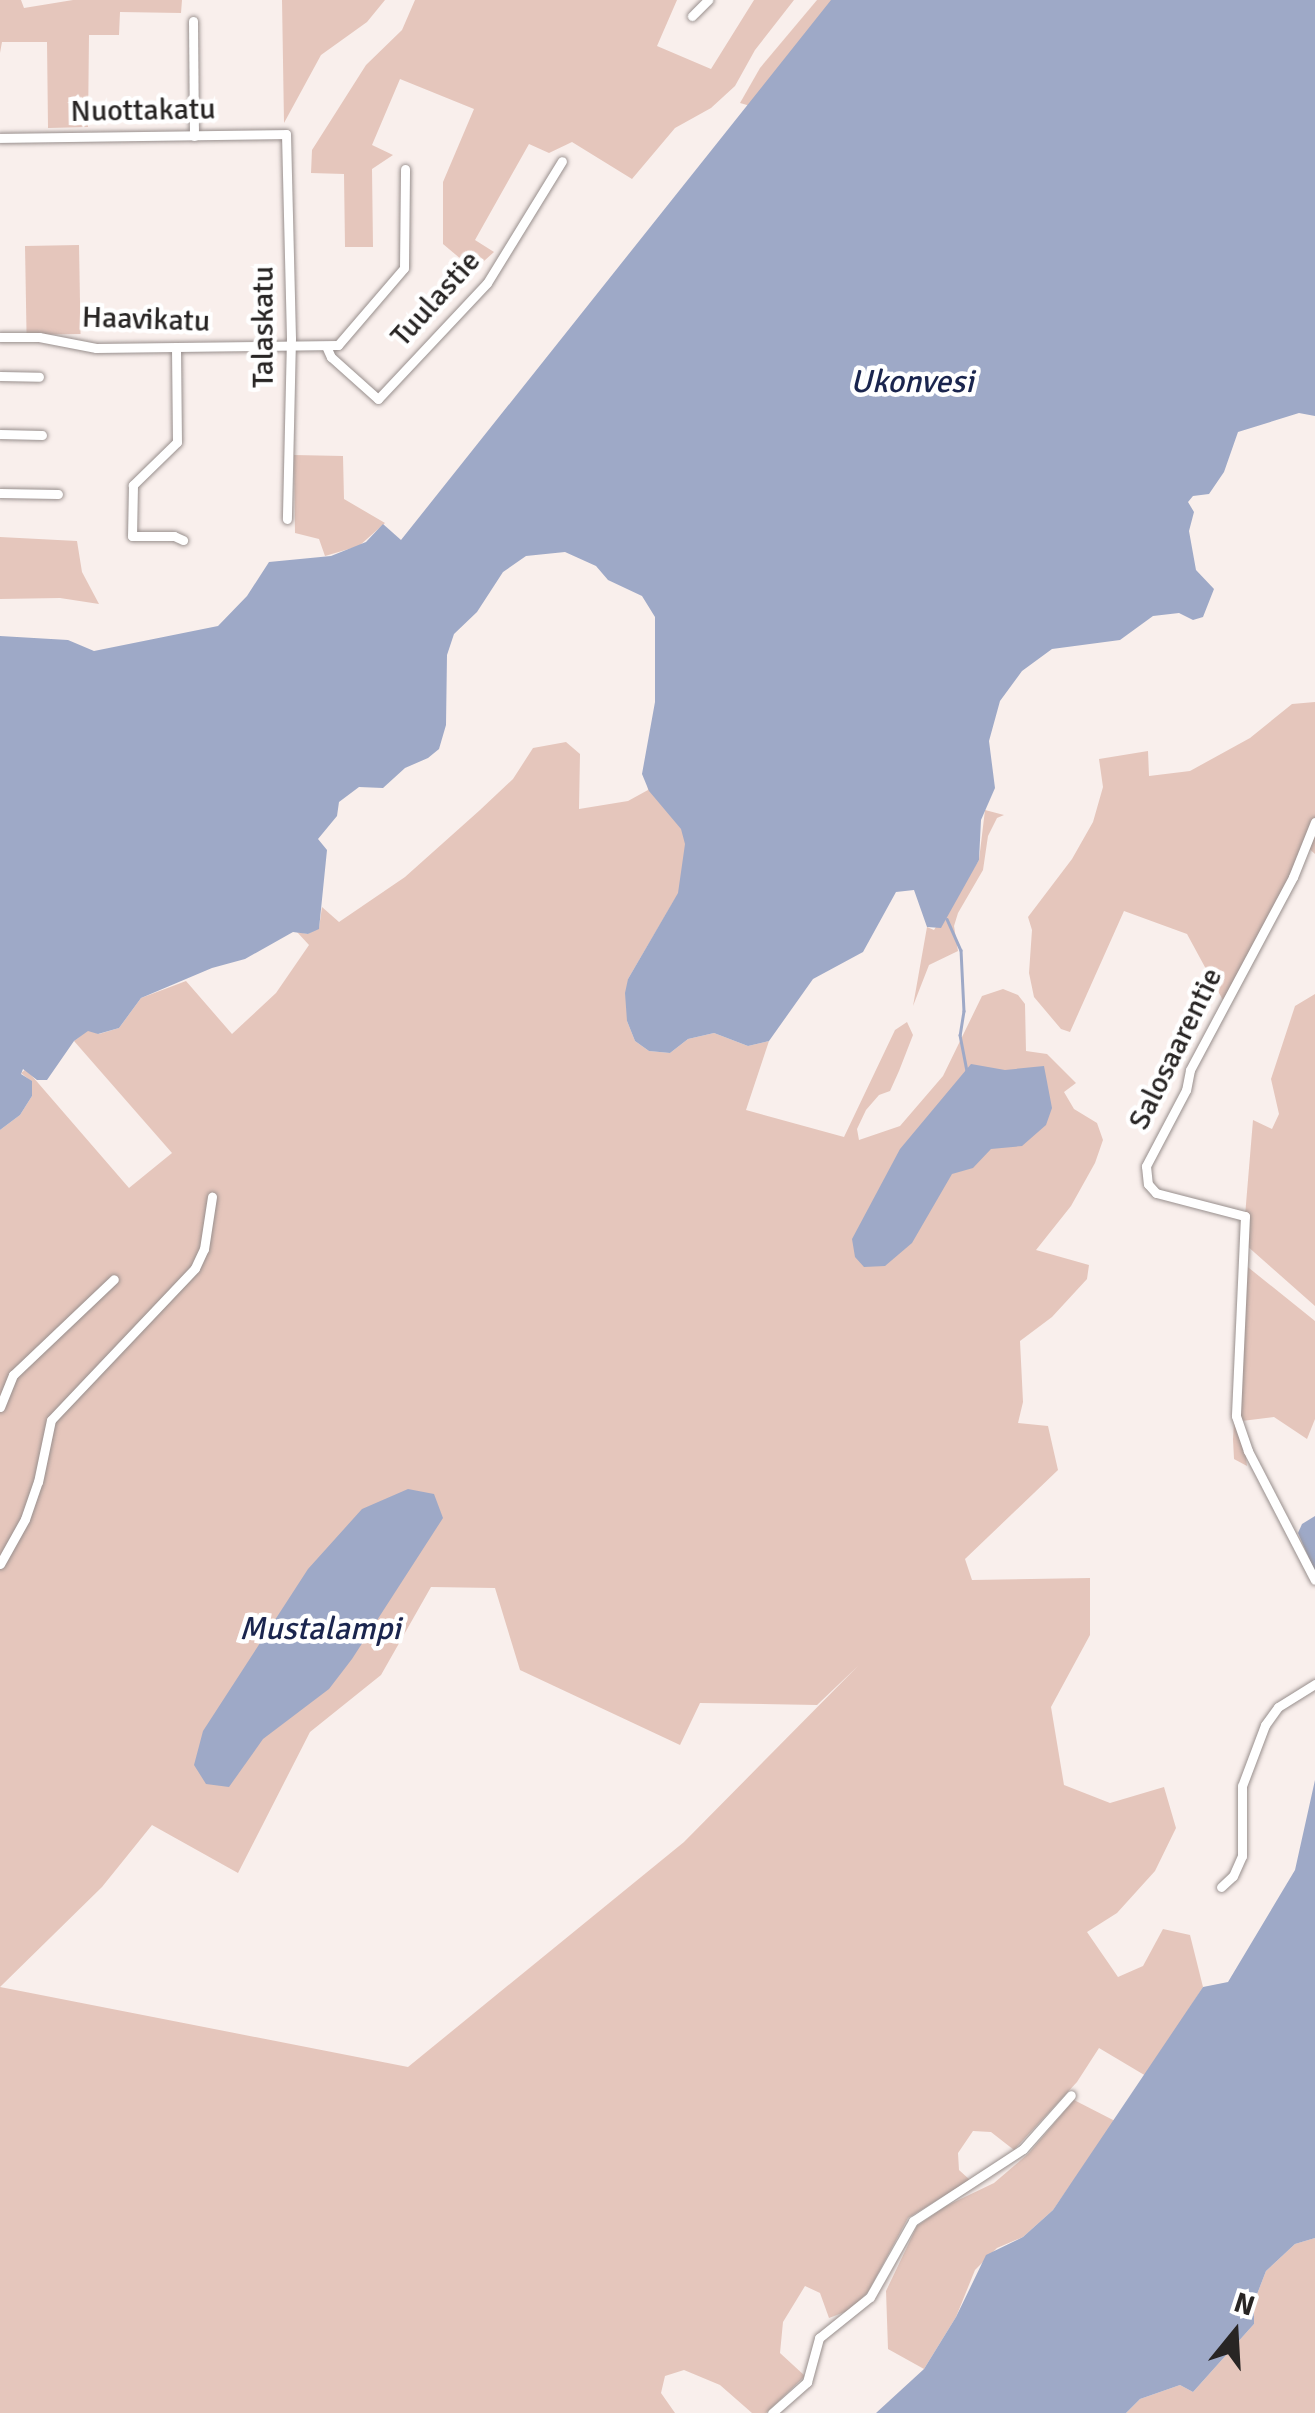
<!DOCTYPE html>
<html>
<head>
<meta charset="utf-8">
<style>
  body { margin:0 }
  #map { position:relative; width:1315px; height:2413px; overflow:hidden; background:#f9efec; font-family:Signika,sans-serif }
  div>[style] { position:absolute }
  .green>* { inset:0; background:#e5c6bc; transform-origin:0 0 }
  .water>* { inset:0; background:#9ea9c7 }
  .stream>* { height:2.5px; margin:-1.25px; padding:0 1.25px; transform-origin:1.25px; border-radius:1.25px; background:#9ea9c7 }
  .roads { filter:drop-shadow(0 0 2px #988f8d) drop-shadow(0 0 2px #988f8d) }
  .minor>* { height:9px; margin:-4.5px; padding:0 4.5px; transform-origin:4.5px; border-radius:4.5px; background:#fff }
  span { translate:-50% -50%; white-space:nowrap; text-align:center; line-height:1.15; -webkit-text-stroke:9px #fff; paint-order:stroke }
  .street-label { font-size:30px; color:#282524 }
  .water-label { font-size:32px; color:#1a254e; font-style:italic }
  .north { position:absolute; left:1185px; top:2283px; width:100px; height:100px; -webkit-text-stroke:8px #fff; paint-order:stroke; rotate:18deg; font-size:28px; font-weight:700; line-height:40px; text-align:center; color:#282524 }
  .north::after { content:''; display:block; margin:auto; width:35px; height:45px; background:#282524; clip-path:polygon(50% 0,100% 100%,50% 72%,0 100%) }
</style>
</head>
<body>
<div id="map">
  <div class="green">
    <div style="clip-path:polygon(0 0,21px 0,24px 8px,73px 0,182px 0,181px 13px,120px 12px,119px 35px,89px 35px,88px 127px,48px 128px,47px 42px,2px 42px,0 53px)"></div>
    <div style="clip-path:polygon(282px 0,385px 0,367px 22px,321px 55px,284px 123px)"></div>
    <div style="clip-path:polygon(415px 0,677px 0,657px 46px,711px 69px,754px 0,794px 0,755px 50px,735px 86px,711px 108px,675px 128px,632px 179px,572px 142px,549px 153px,529px 144px,475px 240px,494px 252px,474px 270px,443px 244px,443px 182px,474px 109px,400px 79px,372px 145px,393px 155px,372px 169px,373px 247px,345px 247px,344px 174px,311px 173px,312px 150px,366px 65px,402px 30px)"></div>
    <div style="clip-path:polygon(817px 0,859px 0,754px 107px,740px 103px,760px 68px)"></div>
    <div style="left:79px;top:245px;width:89px;height:54px;rotate:89deg"></div>
    <div style="clip-path:polygon(294px 455px,343px 456px,344px 499px,385px 523px,359px 546px,325px 556px,319px 539px,295px 533px)"></div>
    <div style="clip-path:polygon(0 537px,77px 541px,82px 572px,99px 604px,60px 598px,0 599px)"></div>
    <div style="clip-path:polygon(1315px 702px,1315px 854px,1306px 846px,1225px 1004px,1187px 934px,1124px 911px,1070px 1032px,1061px 1029px,1034px 997px,1029px 973px,1032px 930px,1028px 917px,1072px 859px,1093px 822px,1103px 787px,1099px 759px,1148px 751px,1149px 776px,1190px 771px,1250px 738px,1292px 704px)"></div>
    <div style="clip-path:polygon(evenodd,566px 742px,580px 754px,579px 809px,628px 801px,648px 790px,646px 769px,668px 753px,666px 742px,675px 743px,681px 763px,674px 776px,689px 783px,687px 801px,691px 806px,710px 806px,731px 795px,737px 813px,751px 807px,757px 821px,775px 823px,773px 836px,782px 843px,785px 856px,777px 865px,776px 889px,751px 919px,689px 922px,672px 913px,675px 899px,628px 979px,627px 1021px,635px 1041px,649px 1051px,670px 1053px,688px 1039px,714px 1033px,748px 1046px,769px 1041px,746px 1110px,844px 1137px,895px 1030px,907px 1022px,913px 1035px,899px 1071px,890px 1091px,879px 1095px,866px 1110px,857px 1129px,859px 1140px,900px 1126px,943px 1076px,982px 996px,1003px 989px,1018px 995px,1025px 1004px,1026px 1051px,1047px 1054px,1076px 1083px,1064px 1092px,1074px 1109px,1097px 1123px,1103px 1140px,1095px 1163px,1071px 1206px,1036px 1250px,1089px 1265px,1087px 1279px,1052px 1317px,1020px 1341px,1023px 1402px,1018px 1423px,1048px 1426px,1058px 1470px,965px 1559px,972px 1580px,1090px 1578px,1090px 1635px,1051px 1707px,1064px 1785px,1110px 1803px,1164px 1787px,1176px 1828px,1155px 1871px,1117px 1913px,1087px 1932px,1118px 1977px,1143px 1966px,1163px 1929px,1190px 1935px,1203px 1987px,1146px 2076px,1099px 2048px,1077px 2082px,1014px 2150px,991px 2132px,973px 2131px,958px 2153px,959px 2170px,970px 2180px,908px 2218px,868px 2292px,850px 2310px,829px 2318px,820px 2293px,805px 2286px,783px 2322px,780px 2353px,805px 2376px,766px 2413px,752px 2413px,720px 2385px,684px 2370px,665px 2376px,661px 2393px,675px 2413px,0 2413px,0 1130px,20px 1115px,32px 1096px,32px 1082px,21px 1073px,26px 1069px,129px 1188px,172px 1153px,74px 1041px,88px 1030px,99px 1034px,119px 1028px,141px 998px,186px 981px,232px 1034px,276px 993px,309px 945px,297px 932px,308px 934px,319px 928px,322px 907px,339px 922px,405px 877px,480px 810px,513px 779px,533px 748px,566px 742px,431px 1587px,495px 1588px,520px 1670px,680px 1745px,700px 1703px,817px 1705px,858px 1666px,684px 1842px,408px 2067px,0 1987px,102px 1887px,152px 1825px,238px 1873px,310px 1732px,381px 1675px,431px 1587px)"></div>
    <div style="clip-path:polygon(985px 810px,1004px 815px,997px 818px,988px 836px,983px 870px,958px 913px,954px 926px,958px 951px,929px 965px,913px 1006px,927px 927px,934px 930px,979px 860px)"></div>
    <div style="clip-path:polygon(1315px 994px,1315px 1306px,1246px 1245px,1245px 1216px,1253px 1120px,1272px 1129px,1279px 1114px,1271px 1079px,1295px 1006px)"></div>
    <div style="clip-path:polygon(1244px 1264px,1315px 1321px,1315px 1419px,1307px 1439px,1274px 1417px,1242px 1421px,1247px 1466px,1234px 1459px,1233px 1439px)"></div>
    <div style="clip-path:polygon(1074px 2100px,1115px 2121px,1053px 2210px,1023px 2237px,997px 2248px,975px 2270px,956px 2317px,924px 2369px,888px 2349px,886px 2291px,917px 2226px,946px 2206px,994px 2183px,1029px 2153px)"></div>
    <div style="clip-path:polygon(1315px 2238px,1315px 2413px,1126px 2413px,1140px 2399px,1180px 2385px,1193px 2392px,1254px 2324px,1254px 2302px,1266px 2271px,1295px 2244px)"></div>
  </div>
  <div class="water">
    <div style="clip-path:polygon(831px 0,1315px 0,1315px 416px,1299px 413px,1238px 432px,1224px 472px,1209px 494px,1193px 496px,1188px 502px,1194px 512px,1189px 531px,1196px 570px,1214px 589px,1203px 617px,1193px 620px,1179px 613px,1153px 616px,1120px 640px,1052px 649px,1022px 671px,1000px 701px,989px 741px,995px 788px,981px 820px,979px 860px,941px 928px,927px 927px,914px 890px,896px 892px,863px 952px,813px 979px,769px 1041px,748px 1046px,714px 1033px,688px 1039px,670px 1053px,649px 1051px,635px 1041px,627px 1021px,625px 993px,628px 979px,678px 893px,685px 844px,681px 829px,649px 791px,642px 774px,655px 702px,655px 617px,642px 596px,608px 580px,596px 566px,565px 552px,526px 556px,503px 572px,477px 612px,454px 634px,447px 655px,446px 725px,439px 749px,428px 758px,405px 768px,383px 788px,359px 787px,339px 802px,337px 816px,318px 839px,327px 850px,319px 929px,308px 934px,293px 932px,245px 959px,212px 968px,141px 998px,119px 1028px,98px 1034px,88px 1031px,74px 1041px,47px 1080px,37px 1080px,23px 1069px,21px 1074px,32px 1081px,32px 1096px,20px 1115px,0 1130px,0 636px,68px 640px,94px 651px,218px 626px,247px 596px,269px 562px,331px 556px,366px 542px,383px 524px,401px 540px)"></div>
    <div style="clip-path:polygon(971px 1064px,1005px 1070px,1044px 1066px,1052px 1108px,1046px 1125px,1022px 1146px,991px 1149px,973px 1168px,952px 1174px,912px 1243px,885px 1266px,864px 1267px,855px 1257px,852px 1239px,900px 1149px)"></div>
    <div style="clip-path:polygon(408px 1489px,434px 1494px,443px 1518px,352px 1659px,329px 1689px,263px 1739px,229px 1787px,206px 1784px,194px 1765px,203px 1731px,308px 1569px,362px 1509px)"></div>
    <div style="clip-path:polygon(1315px 1516px,1315px 1572px,1298px 1533px,1302px 1524px)"></div>
    <div style="clip-path:polygon(1315px 1780px,1315px 2238px,1295px 2244px,1266px 2271px,1254px 2302px,1254px 2324px,1193px 2392px,1180px 2385px,1140px 2399px,1126px 2413px,876px 2413px,924px 2369px,956px 2317px,986px 2255px,1023px 2237px,1053px 2210px,1203px 1987px,1228px 1982px,1295px 1870px)"></div>
  </div>
  <div class="stream">
    <div style="left:947px;top:919px;width:34px;rotate:66deg"></div>
    <div style="left:961px;top:950px;width:61px;rotate:87.2deg"></div>
    <div style="left:964px;top:1011px;width:24px;rotate:99deg"></div>
    <div style="left:960px;top:1035px;width:36px;rotate:79deg"></div>
  </div>
  <div class="roads">
    <div class="minor">
      <div style="left:692px;top:16px;width:23px;rotate:-45deg"></div>
      <div style="left:193px;top:21px;width:115px;rotate:89.5deg"></div>
      <div style="left:0;top:138px;width:286px;rotate:-0.8deg"></div>
      <div style="left:286px;top:134px;width:204px;rotate:88.6deg"></div>
      <div style="left:291px;top:338px;width:181px;rotate:91.3deg"></div>
      <div style="left:0;top:337px;width:39px"></div>
      <div style="left:39px;top:337px;width:58px;rotate:10.9deg"></div>
      <div style="left:96px;top:348px;width:242px;rotate:-0.7deg"></div>
      <div style="left:338px;top:345px;width:101px;rotate:-49.4deg"></div>
      <div style="left:404px;top:268px;width:99px;rotate:-89.4deg"></div>
      <div style="left:326px;top:346px;width:12px;rotate:66deg"></div>
      <div style="left:331px;top:357px;width:63px;rotate:41.8deg"></div>
      <div style="left:378px;top:399px;width:159px;rotate:-46.8deg"></div>
      <div style="left:487px;top:283px;width:143px;rotate:-58.4deg"></div>
      <div style="left:176px;top:348px;width:94px;rotate:89.4deg"></div>
      <div style="left:177px;top:442px;width:62px;rotate:135.7deg"></div>
      <div style="left:133px;top:485px;width:51px;rotate:91.1deg"></div>
      <div style="left:132px;top:536px;width:42px"></div>
      <div style="left:174px;top:536px;width:10px;rotate:24deg"></div>
      <div style="left:0;top:376px;width:39px;rotate:1deg"></div>
      <div style="left:0;top:434px;width:42px;rotate:1.4deg"></div>
      <div style="left:0;top:493px;width:58px;rotate:1deg"></div>
      <div style="left:1315px;top:822px;width:59px;rotate:111.8deg"></div>
      <div style="left:1293px;top:877px;width:219px;rotate:118.1deg"></div>
      <div style="left:1190px;top:1070px;width:20px;rotate:101deg"></div>
      <div style="left:1186px;top:1090px;width:86px;rotate:117.8deg"></div>
      <div style="left:1146px;top:1166px;width:18px;rotate:84deg"></div>
      <div style="left:1148px;top:1184px;width:12px;rotate:48deg"></div>
      <div style="left:1156px;top:1193px;width:92px;rotate:14.5deg"></div>
      <div style="left:1245px;top:1216px;width:200px;rotate:92.6deg"></div>
      <div style="left:1236px;top:1416px;width:37px;rotate:71deg"></div>
      <div style="left:1248px;top:1451px;width:145px;rotate:62.6deg"></div>
      <div style="left:0;top:1407px;width:35px;rotate:-68deg"></div>
      <div style="left:13px;top:1375px;width:139px;rotate:-43.5deg"></div>
      <div style="left:0;top:1564px;width:51px;rotate:-60.9deg"></div>
      <div style="left:25px;top:1519px;width:39px;rotate:-71deg"></div>
      <div style="left:38px;top:1482px;width:63px;rotate:-78.2deg"></div>
      <div style="left:51px;top:1420px;width:209px;rotate:-46.5deg"></div>
      <div style="left:195px;top:1268px;width:21px;rotate:-65deg"></div>
      <div style="left:204px;top:1249px;width:53px;rotate:-81.3deg"></div>
      <div style="left:1221px;top:1887px;width:16px;rotate:-43deg"></div>
      <div style="left:1233px;top:1876px;width:22px;rotate:-66deg"></div>
      <div style="left:1242px;top:1856px;width:70px;rotate:-90deg"></div>
      <div style="left:1242px;top:1786px;width:65px;rotate:-69.3deg"></div>
      <div style="left:1265px;top:1725px;width:22px;rotate:-54deg"></div>
      <div style="left:1278px;top:1707px;width:44px;rotate:-31.9deg"></div>
      <div style="left:772px;top:2413px;width:47px;rotate:-41.5deg"></div>
      <div style="left:807px;top:2382px;width:46px;rotate:-74.7deg"></div>
      <div style="left:819px;top:2338px;width:65px;rotate:-38.8deg"></div>
      <div style="left:870px;top:2297px;width:87px;rotate:-60.5deg"></div>
      <div style="left:913px;top:2221px;width:131px;rotate:-33.2deg"></div>
      <div style="left:1023px;top:2149px;width:72px;rotate:-48.4deg"></div>
    </div>
  </div>
  <div class="street-label">
    <span style="left:143px;top:111px;rotate:-1deg">Nuottakatu</span>
    <span style="left:436px;top:299px;rotate:-48deg">Tuulastie</span>
    <span style="left:146px;top:320px;rotate:2deg">Haavikatu</span>
    <span style="left:264px;top:327px;rotate:-90deg">Talaskatu</span>
    <span style="left:1176px;top:1049px;rotate:-64deg">Salosaarentie</span>
  </div>
  <div class="water-label">
    <span style="left:912px;top:382px">Ukonvesi</span>
    <span style="left:320px;top:1629px">Mustalampi</span>
  </div>
  <div class="north">N</div>
</div>
</body>
</html>
